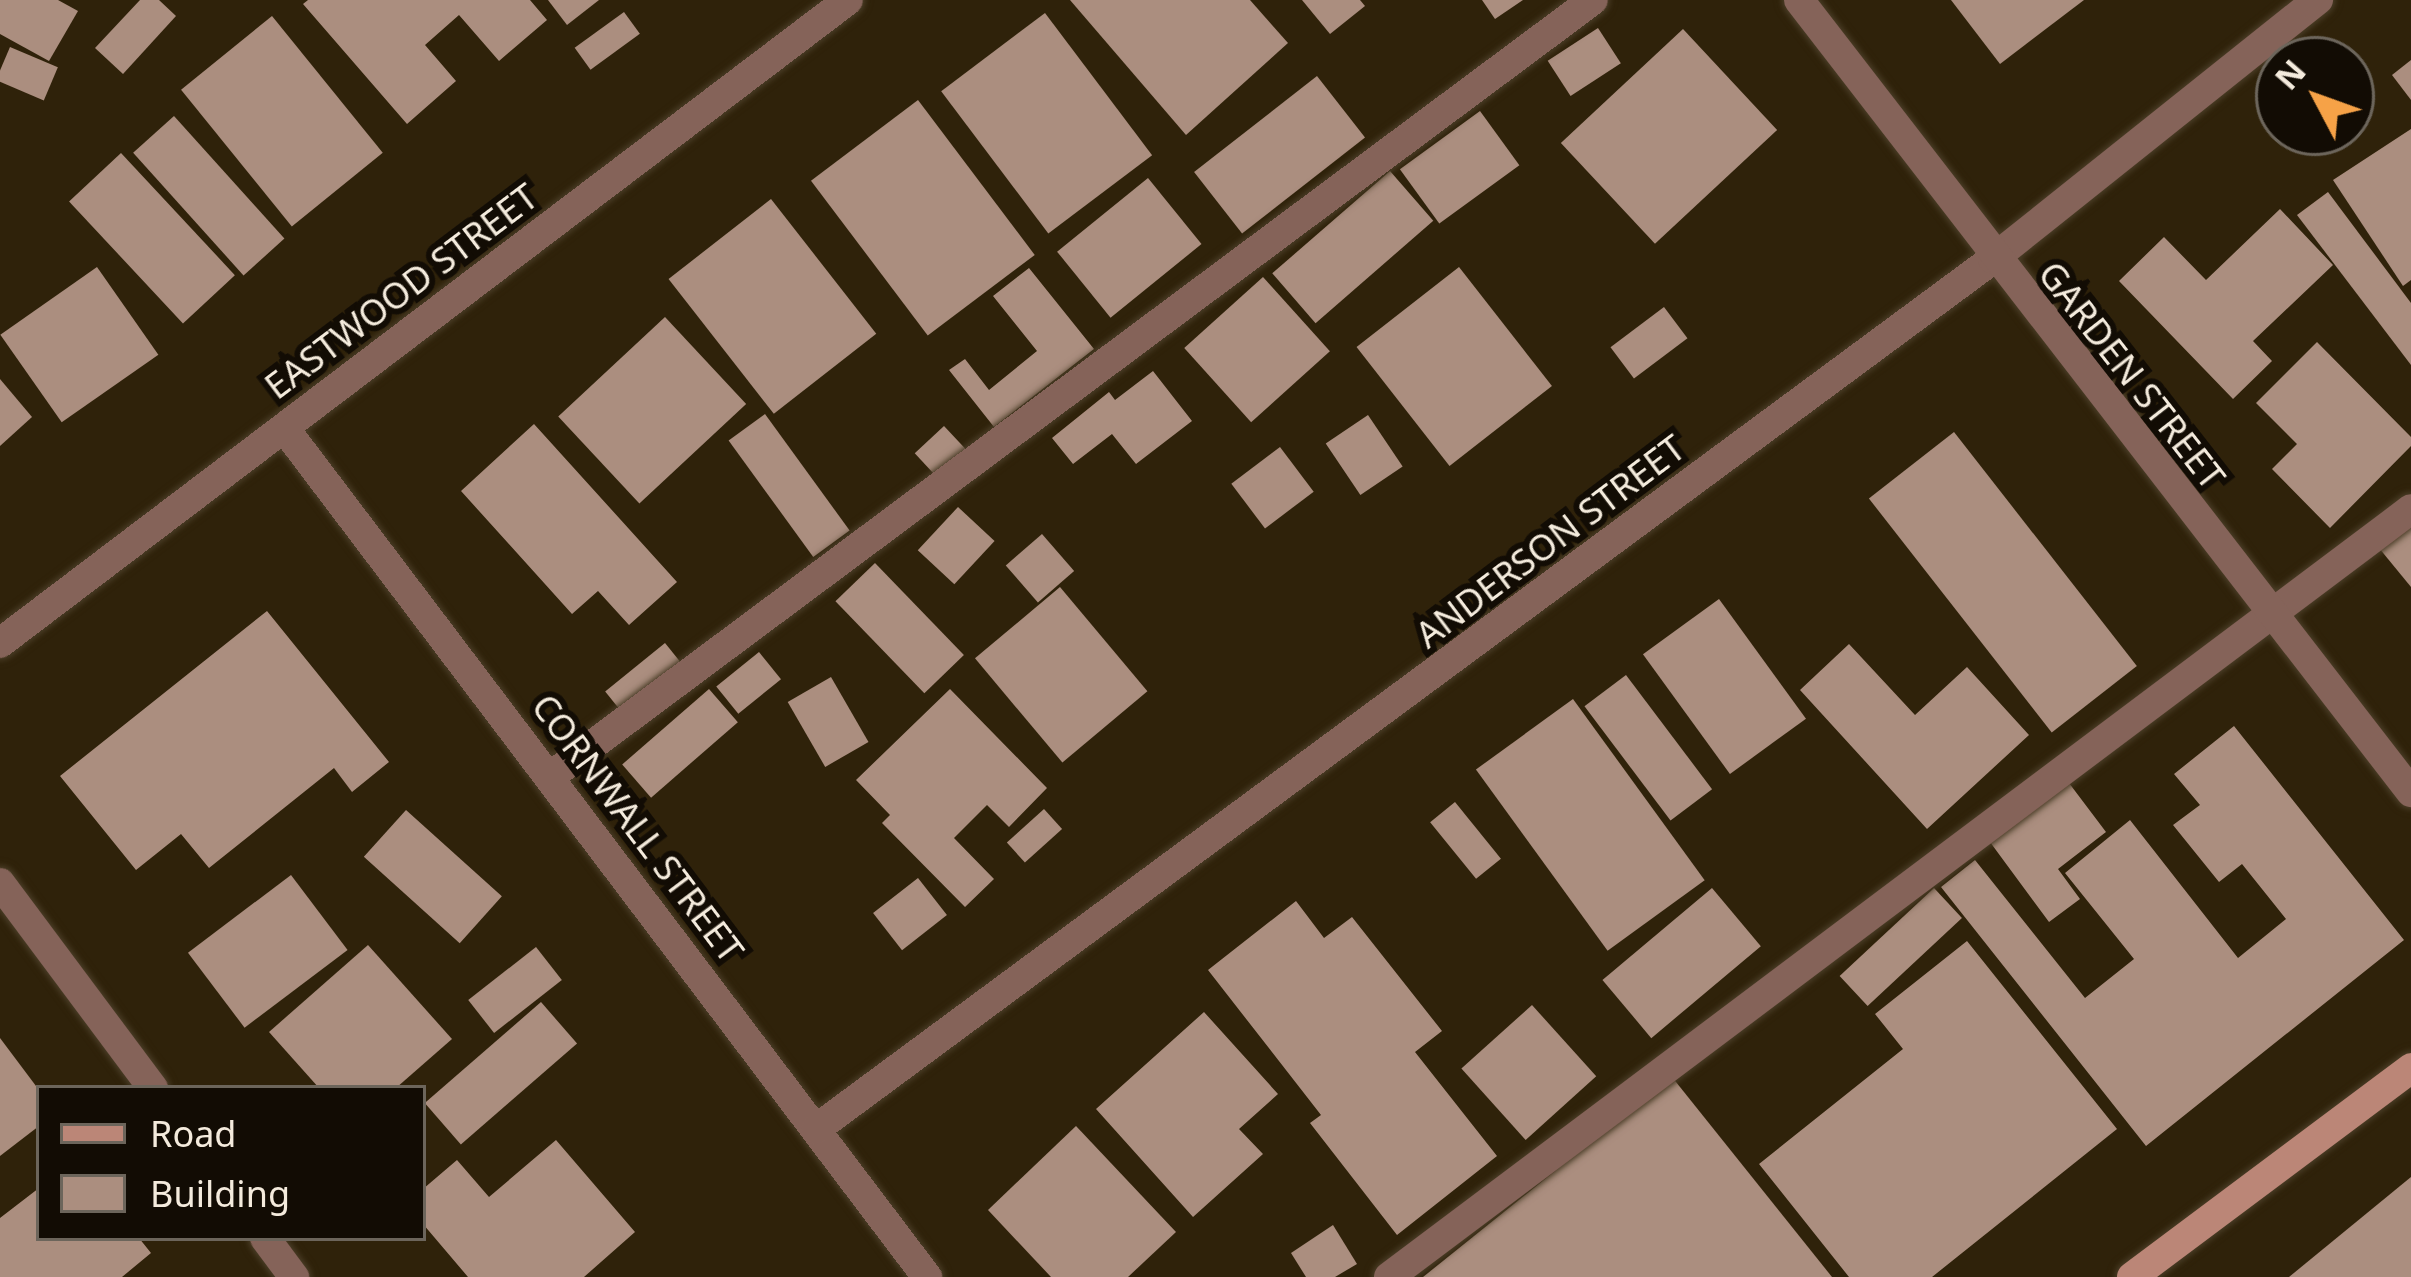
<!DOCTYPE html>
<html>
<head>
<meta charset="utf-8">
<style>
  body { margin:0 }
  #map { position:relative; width:2411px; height:1277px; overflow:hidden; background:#2f220a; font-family:"Noto Sans",sans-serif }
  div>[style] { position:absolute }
  .building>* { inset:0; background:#ab8e7f; transform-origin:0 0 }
  .roads { filter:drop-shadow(0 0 3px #4b3e28) drop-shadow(0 0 3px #4b3e28) }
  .service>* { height:30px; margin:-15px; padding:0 15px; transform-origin:15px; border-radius:15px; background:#856359 }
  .minor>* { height:30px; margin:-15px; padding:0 15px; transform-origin:15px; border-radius:15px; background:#856359 }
  .tertiary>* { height:30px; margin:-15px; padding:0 15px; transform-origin:15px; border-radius:15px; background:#856359 }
  .secondary>* { height:30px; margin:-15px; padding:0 15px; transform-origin:15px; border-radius:15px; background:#bb8677 }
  span { translate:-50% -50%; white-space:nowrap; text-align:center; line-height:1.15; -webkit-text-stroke:12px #120c04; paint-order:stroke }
  .street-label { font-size:36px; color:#f4ebdd }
  .legend { position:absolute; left:36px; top:1085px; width:390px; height:156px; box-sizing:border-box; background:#120c04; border:3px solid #6c655b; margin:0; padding:15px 21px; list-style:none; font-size:36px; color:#f4ebdd }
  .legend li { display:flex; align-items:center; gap:24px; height:60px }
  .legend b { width:60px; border:3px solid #6c655b }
  .north { position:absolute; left:2255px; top:36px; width:120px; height:120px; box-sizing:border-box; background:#120c04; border:3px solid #6c655b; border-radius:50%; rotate:311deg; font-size:33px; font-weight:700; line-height:48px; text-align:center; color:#f4ebdd }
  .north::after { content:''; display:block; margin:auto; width:42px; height:54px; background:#f6a247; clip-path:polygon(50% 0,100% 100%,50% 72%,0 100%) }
</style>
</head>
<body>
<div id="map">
  <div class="building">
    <div style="clip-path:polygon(0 0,58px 0,78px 11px,49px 61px,0 34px)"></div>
    <div style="clip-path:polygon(140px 0,159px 0,176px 16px,123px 74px,95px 48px)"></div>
    <div style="clip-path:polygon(308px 0,530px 0,547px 20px,499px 61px,459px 15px,425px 45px,456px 81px,407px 124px,303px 4px)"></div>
    <div style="clip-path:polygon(548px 0,599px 0,567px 25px)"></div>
    <div style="clip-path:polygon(1070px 0,1250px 0,1288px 43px,1186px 135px)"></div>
    <div style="clip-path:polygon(1302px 0,1360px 0,1365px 6px,1330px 34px)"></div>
    <div style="clip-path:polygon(1482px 0,1523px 0,1495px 19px)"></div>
    <div style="clip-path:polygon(1951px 0,2084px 0,2000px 64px)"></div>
    <div style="left:624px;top:12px;width:27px;height:61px;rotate:54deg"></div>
    <div style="left:1045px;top:13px;width:178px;height:130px;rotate:53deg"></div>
    <div style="left:272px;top:16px;width:176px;height:117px;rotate:51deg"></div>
    <div style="left:1598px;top:28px;width:42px;height:60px;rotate:57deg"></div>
    <div style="left:1683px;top:29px;width:138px;height:167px;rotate:47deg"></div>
    <div style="left:10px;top:47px;width:52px;height:36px;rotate:23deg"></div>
    <div style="clip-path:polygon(2411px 60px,2411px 100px,2392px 75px)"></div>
    <div style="left:1317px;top:76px;width:78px;height:156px;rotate:52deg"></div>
    <div style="left:918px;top:100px;width:194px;height:134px;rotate:53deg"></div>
    <div style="left:1480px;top:111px;width:67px;height:99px;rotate:54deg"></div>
    <div style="left:174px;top:116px;width:165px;height:55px;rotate:48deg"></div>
    <div style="clip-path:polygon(2411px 129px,2411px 280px,2403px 286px,2333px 180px)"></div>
    <div style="left:121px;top:153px;width:167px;height:71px;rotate:47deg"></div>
    <div style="left:1390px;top:171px;width:66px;height:156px;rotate:49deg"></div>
    <div style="left:1148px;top:178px;width:85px;height:117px;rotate:51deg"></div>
    <div style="clip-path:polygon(2328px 192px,2411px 303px,2411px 365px,2297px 215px)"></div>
    <div style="left:771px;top:199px;width:171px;height:130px;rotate:52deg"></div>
    <div style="clip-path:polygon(2280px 209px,2333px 265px,2253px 341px,2272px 361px,2233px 399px,2119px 281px,2164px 237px,2206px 280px)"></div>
    <div style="left:97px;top:267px;width:107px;height:118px;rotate:55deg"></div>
    <div style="left:1459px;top:267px;width:151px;height:130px;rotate:52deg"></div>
    <div style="clip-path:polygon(1029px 268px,1094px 349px,994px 427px,949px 370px,965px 359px,989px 390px,1037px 351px,993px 296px)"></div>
    <div style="left:1263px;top:277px;width:100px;height:106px;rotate:48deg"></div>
    <div style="left:1664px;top:307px;width:39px;height:67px;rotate:53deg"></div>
    <div style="left:665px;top:317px;width:119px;height:146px;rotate:47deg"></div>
    <div style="clip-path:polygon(2317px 342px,2411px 437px,2411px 446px,2330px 528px,2272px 469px,2297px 444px,2256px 403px)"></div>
    <div style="clip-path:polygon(1153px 371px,1192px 421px,1136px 464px,1112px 434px,1073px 464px,1052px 438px,1109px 392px,1115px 400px)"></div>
    <div style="clip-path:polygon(0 379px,32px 417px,0 446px)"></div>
    <div style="left:765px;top:414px;width:144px;height:45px;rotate:54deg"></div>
    <div style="left:1368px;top:415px;width:62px;height:51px;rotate:56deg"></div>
    <div style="clip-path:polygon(534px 424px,677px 582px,629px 625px,598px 591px,572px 614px,461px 491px)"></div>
    <div style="left:944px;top:426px;width:34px;height:40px;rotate:47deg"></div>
    <div style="left:1954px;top:432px;width:297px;height:108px;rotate:52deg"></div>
    <div style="left:1280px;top:447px;width:56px;height:61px;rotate:53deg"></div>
    <div style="left:958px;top:507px;width:50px;height:59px;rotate:43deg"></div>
    <div style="clip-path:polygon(2411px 522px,2411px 587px,2379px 548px)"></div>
    <div style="left:1042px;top:534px;width:49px;height:48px;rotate:49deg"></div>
    <div style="left:875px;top:563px;width:128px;height:55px;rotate:46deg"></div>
    <div style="left:1060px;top:587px;width:136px;height:111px;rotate:50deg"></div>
    <div style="left:1719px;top:599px;width:148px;height:94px;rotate:54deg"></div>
    <div style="clip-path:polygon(267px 611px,389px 762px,352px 792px,334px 768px,209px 868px,181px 834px,136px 870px,60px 776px)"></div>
    <div style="left:665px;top:643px;width:27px;height:77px;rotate:51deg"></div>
    <div style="clip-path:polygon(1849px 644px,1915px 715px,1967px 667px,2029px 735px,1927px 829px,1800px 690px)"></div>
    <div style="left:759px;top:652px;width:35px;height:55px;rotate:51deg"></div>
    <div style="left:1626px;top:675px;width:143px;height:52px;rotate:53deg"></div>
    <div style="left:831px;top:677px;width:75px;height:50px;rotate:60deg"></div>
    <div style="left:709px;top:689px;width:44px;height:115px;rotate:49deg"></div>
    <div style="clip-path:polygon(950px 689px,1047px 788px,1009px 827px,987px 805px,954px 838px,994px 879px,965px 907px,882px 823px,890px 815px,856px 780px)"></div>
    <div style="left:1573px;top:699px;width:224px;height:120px;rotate:54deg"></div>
    <div style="clip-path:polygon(2234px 726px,2404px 940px,2146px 1146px,1941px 887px,1975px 860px,2085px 998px,2134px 959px,2065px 873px,2130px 820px,2238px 958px,2286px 919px,2242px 864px,2219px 882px,2173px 825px,2200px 805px,2174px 774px)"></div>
    <div style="clip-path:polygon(2069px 783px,2106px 832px,2058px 869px,2080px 899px,2049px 922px,1990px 842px)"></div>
    <div style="left:1455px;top:802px;width:73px;height:32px;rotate:51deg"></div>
    <div style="left:1044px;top:809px;width:27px;height:50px;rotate:48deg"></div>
    <div style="left:406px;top:810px;width:129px;height:63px;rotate:42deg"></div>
    <div style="left:291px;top:875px;width:94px;height:129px;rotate:53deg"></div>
    <div style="left:918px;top:878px;width:47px;height:57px;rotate:52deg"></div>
    <div style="left:1712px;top:888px;width:76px;height:143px;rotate:50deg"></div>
    <div style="left:1934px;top:888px;width:41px;height:129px;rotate:47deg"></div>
    <div style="clip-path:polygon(1296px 901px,1324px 938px,1352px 917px,1442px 1031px,1415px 1052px,1497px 1156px,1397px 1235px,1310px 1123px,1321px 1115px,1208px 970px)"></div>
    <div style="clip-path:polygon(1967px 941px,2117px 1129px,1932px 1277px,1849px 1277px,1759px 1164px,1903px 1049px,1875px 1014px)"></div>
    <div style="clip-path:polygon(368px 945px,452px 1039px,396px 1088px,319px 1088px,269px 1032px)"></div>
    <div style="left:536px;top:947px;width:42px;height:86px;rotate:52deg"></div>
    <div style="left:541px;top:1002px;width:55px;height:154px;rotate:49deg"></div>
    <div style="left:1532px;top:1005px;width:96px;height:95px;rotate:48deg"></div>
    <div style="clip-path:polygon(1204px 1012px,1278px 1094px,1239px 1129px,1263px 1154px,1193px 1217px,1096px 1109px)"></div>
    <div style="clip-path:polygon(0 1038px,39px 1090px,39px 1126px,0 1156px)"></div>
    <div style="clip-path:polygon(1672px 1077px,1832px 1277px,1423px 1277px)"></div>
    <div style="clip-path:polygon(1076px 1126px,1176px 1232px,1128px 1277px,1051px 1277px,988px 1210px)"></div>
    <div style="clip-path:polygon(556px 1140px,635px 1232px,584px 1277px,468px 1277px,423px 1224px,423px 1189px,457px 1160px,489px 1197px)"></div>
    <div style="clip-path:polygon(2411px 1177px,2411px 1277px,2289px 1277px)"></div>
    <div style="clip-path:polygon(39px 1188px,39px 1238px,139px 1238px,151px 1253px,122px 1277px,0 1277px,0 1218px)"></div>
    <div style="clip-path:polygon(1333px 1225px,1357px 1264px,1335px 1277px,1306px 1277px,1291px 1253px)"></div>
  </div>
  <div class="roads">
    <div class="service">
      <div style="left:551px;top:776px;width:1299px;rotate:-36.68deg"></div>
      <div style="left:1389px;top:1277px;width:1278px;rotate:-36.92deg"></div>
    </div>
    <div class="minor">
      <div style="left:285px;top:429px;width:1064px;rotate:52.87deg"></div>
      <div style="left:0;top:643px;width:1064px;rotate:-37.17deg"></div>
      <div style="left:0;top:883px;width:256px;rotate:53.3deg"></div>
      <div style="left:816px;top:1129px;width:1464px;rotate:-36.47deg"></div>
      <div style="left:1993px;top:259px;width:416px;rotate:-38.6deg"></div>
      <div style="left:265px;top:1238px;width:49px;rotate:53.4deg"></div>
    </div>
    <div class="tertiary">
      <div style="left:1799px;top:0;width:1001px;rotate:52.31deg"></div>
    </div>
    <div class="secondary">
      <div style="left:2132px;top:1277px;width:349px;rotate:-36.8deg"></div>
    </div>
  </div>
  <div class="street-label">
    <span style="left:401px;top:291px;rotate:-37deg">EASTWOOD STREET</span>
    <span style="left:2132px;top:375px;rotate:52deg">GARDEN STREET</span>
    <span style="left:1550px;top:541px;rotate:-37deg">ANDERSON STREET</span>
    <span style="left:638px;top:828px;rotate:53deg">CORNWALL STREET</span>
  </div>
  <ul class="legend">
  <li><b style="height:15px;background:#bb8677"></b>Road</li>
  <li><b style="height:33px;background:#ab8e7f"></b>Building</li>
  </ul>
  <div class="north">N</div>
</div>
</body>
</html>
